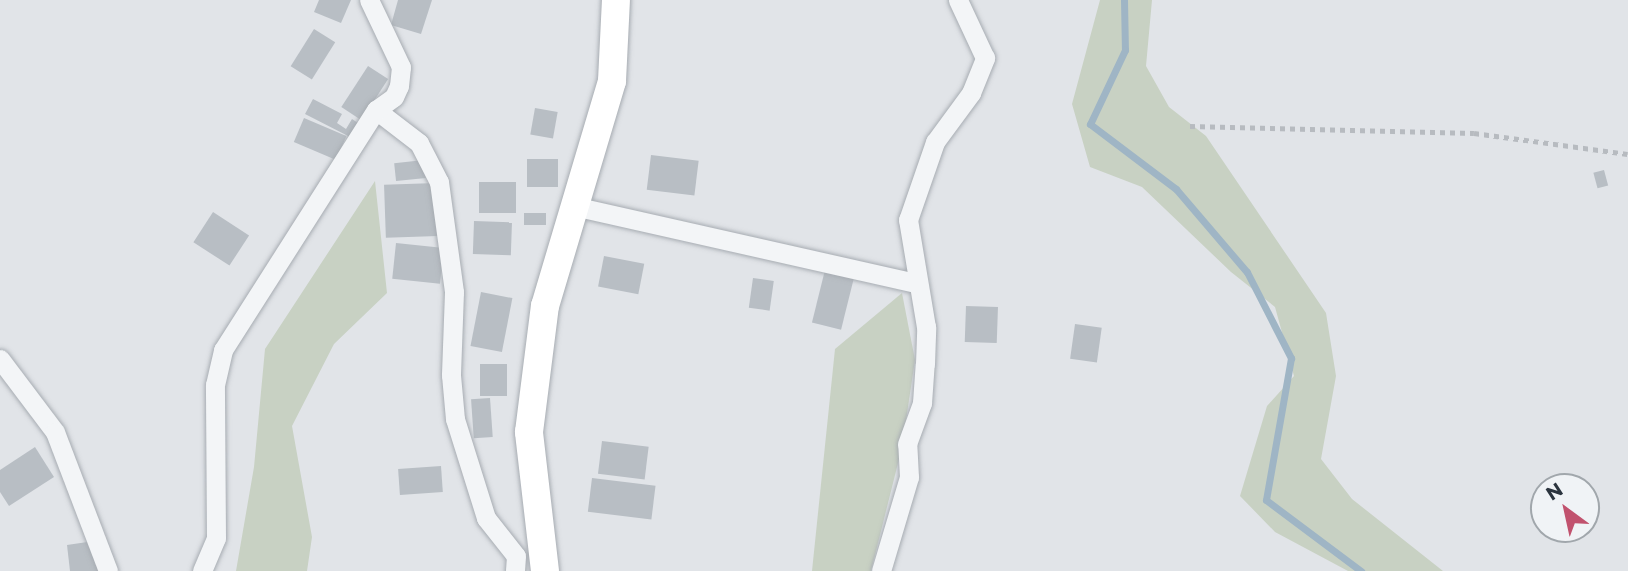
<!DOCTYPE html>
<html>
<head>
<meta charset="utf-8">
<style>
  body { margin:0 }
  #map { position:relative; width:1628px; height:571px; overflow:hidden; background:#e1e4e8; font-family:Montserrat,sans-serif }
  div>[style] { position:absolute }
  .green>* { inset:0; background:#c8d1c3 }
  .stream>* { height:7px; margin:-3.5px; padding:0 3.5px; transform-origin:3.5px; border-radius:3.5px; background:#9fb5c5 }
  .building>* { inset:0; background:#b8bec4; transform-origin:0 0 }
  .path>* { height:4.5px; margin-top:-2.25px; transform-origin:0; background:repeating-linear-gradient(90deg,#b7bbc0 0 5px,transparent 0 10px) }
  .roads { filter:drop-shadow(0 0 2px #a7acb2) drop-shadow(0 0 2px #a7acb2) }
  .street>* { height:19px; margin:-9.5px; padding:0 9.5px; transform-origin:9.5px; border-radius:9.5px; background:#f3f5f7 }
  .secondary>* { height:28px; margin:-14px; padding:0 14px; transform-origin:14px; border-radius:14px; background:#fff }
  span { translate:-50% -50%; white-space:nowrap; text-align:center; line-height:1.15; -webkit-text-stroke:6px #f0f3f6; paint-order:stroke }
  .north { position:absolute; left:1530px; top:473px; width:70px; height:70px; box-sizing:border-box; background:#f0f3f6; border:2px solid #a1a7ac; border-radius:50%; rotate:327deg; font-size:19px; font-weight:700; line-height:28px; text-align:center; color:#2b343e }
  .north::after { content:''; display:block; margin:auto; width:24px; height:32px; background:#c1526e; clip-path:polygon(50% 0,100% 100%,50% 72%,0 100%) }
</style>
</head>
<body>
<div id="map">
  <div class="green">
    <div style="clip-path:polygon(1100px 0,1152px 0,1146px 66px,1169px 107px,1206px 136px,1326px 313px,1336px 376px,1321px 459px,1352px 499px,1443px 571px,1348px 571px,1275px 532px,1240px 496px,1267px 406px,1294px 376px,1275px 307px,1231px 272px,1142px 187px,1090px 167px,1072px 104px)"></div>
    <div style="clip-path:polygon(375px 181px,387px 293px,334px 344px,292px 426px,312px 537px,307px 571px,236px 571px,254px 467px,265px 349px)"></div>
    <div style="clip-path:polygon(902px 293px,915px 360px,902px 447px,871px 571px,812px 571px,835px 349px)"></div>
  </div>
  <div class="stream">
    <div style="left:1124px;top:0;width:50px;rotate:88.9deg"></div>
    <div style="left:1125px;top:50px;width:82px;rotate:115.3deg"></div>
    <div style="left:1090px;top:124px;width:108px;rotate:37.1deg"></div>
    <div style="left:1176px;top:189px;width:109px;rotate:49.5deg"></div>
    <div style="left:1247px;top:272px;width:97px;rotate:62.9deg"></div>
    <div style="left:1291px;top:358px;width:144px;rotate:100deg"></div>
    <div style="left:1266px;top:500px;width:119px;rotate:36.8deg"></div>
  </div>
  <div class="building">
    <div style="clip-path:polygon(319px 0,351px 0,341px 23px,314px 12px)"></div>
    <div style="clip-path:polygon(398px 0,432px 0,421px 34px,391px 25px)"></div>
    <div style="left:314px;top:29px;width:25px;height:44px;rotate:32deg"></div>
    <div style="left:368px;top:66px;width:24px;height:49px;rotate:33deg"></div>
    <div style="clip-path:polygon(313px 99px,342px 114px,337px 123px,346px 129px,352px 119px,358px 123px,350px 137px,305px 114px)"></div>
    <div style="left:535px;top:108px;width:23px;height:27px;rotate:10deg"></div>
    <div style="left:304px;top:118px;width:46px;height:26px;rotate:23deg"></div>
    <div style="left:651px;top:155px;width:48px;height:35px;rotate:7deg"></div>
    <div style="left:527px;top:159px;width:31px;height:28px"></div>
    <div style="left:424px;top:160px;width:18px;height:30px;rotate:84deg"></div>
    <div style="left:1604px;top:170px;width:16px;height:11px;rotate:75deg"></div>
    <div style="left:479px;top:182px;width:37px;height:31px"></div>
    <div style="left:436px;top:183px;width:53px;height:52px;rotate:88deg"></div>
    <div style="left:213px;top:212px;width:43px;height:36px;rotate:33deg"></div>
    <div style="left:546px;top:213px;width:12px;height:22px;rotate:90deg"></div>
    <div style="left:474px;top:221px;width:38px;height:33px;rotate:2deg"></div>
    <div style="left:396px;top:243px;width:48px;height:36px;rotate:6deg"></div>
    <div style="left:604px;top:256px;width:41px;height:31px;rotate:11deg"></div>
    <div style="left:825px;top:270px;width:30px;height:54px;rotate:14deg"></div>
    <div style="left:753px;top:278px;width:21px;height:30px;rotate:8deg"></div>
    <div style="left:481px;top:292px;width:32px;height:55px;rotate:11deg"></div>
    <div style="left:966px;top:306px;width:32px;height:36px;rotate:2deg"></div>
    <div style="left:1075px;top:324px;width:27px;height:35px;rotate:8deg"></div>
    <div style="left:480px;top:364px;width:27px;height:32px"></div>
    <div style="left:490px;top:398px;width:39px;height:19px;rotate:86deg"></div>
    <div style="left:602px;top:441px;width:47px;height:33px;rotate:7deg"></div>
    <div style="clip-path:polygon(35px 447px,54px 477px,9px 506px,0 492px,0 470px)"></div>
    <div style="left:441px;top:466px;width:26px;height:43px;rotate:86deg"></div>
    <div style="left:592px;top:478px;width:64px;height:34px;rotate:7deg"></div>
    <div style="clip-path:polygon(94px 541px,98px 571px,70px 571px,67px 545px)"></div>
  </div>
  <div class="path">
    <div style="left:1190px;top:126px;width:284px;rotate:1.4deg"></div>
    <div style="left:1474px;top:133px;width:155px;rotate:7.8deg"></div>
  </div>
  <div class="roads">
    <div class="street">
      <div style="left:376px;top:110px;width:54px;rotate:37.5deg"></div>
      <div style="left:419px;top:143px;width:44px;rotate:62.9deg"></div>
      <div style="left:439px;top:182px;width:111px;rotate:82.2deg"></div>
      <div style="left:454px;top:292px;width:83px;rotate:92.1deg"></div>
      <div style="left:451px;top:375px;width:44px;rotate:84.8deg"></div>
      <div style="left:455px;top:419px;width:104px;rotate:72.6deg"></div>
      <div style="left:486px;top:518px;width:48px;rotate:51.7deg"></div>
      <div style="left:516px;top:556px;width:15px;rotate:94deg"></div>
      <div style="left:574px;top:206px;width:352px;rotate:12.7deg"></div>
      <div style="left:0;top:359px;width:91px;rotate:53deg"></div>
      <div style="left:55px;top:432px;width:149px;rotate:69.1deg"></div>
      <div style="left:202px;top:571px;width:36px;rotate:-67deg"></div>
      <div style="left:216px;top:538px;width:153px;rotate:-90.4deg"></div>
      <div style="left:215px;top:385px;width:36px;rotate:-77deg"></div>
      <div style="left:223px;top:350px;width:285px;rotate:-57.5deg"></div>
      <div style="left:376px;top:110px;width:22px;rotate:-36deg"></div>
      <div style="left:394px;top:97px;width:12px;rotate:-66deg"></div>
      <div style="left:399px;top:86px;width:19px;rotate:-84deg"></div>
      <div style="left:401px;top:67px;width:74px;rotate:-115.5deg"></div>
      <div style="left:881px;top:571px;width:98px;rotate:-73.4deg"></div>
      <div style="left:909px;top:477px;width:33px;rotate:-93deg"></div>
      <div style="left:907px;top:444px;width:44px;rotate:-69.9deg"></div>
      <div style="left:922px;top:403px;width:39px;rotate:-86deg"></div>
      <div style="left:925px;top:364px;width:37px;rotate:-88deg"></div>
      <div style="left:926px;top:327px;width:109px;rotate:-99.5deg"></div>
      <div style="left:908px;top:220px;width:83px;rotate:-70.9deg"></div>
      <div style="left:935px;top:142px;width:61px;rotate:-53.7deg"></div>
      <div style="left:971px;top:93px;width:38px;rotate:-68deg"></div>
      <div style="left:985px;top:58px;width:64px;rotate:-115deg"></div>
    </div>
    <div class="secondary">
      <div style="left:545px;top:571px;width:140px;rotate:-96.6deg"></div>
      <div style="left:529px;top:432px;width:127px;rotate:-82.8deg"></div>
      <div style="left:545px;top:306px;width:235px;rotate:-73.4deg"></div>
      <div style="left:612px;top:81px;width:81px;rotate:-87.2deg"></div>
    </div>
  </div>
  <div class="north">N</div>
</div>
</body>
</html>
